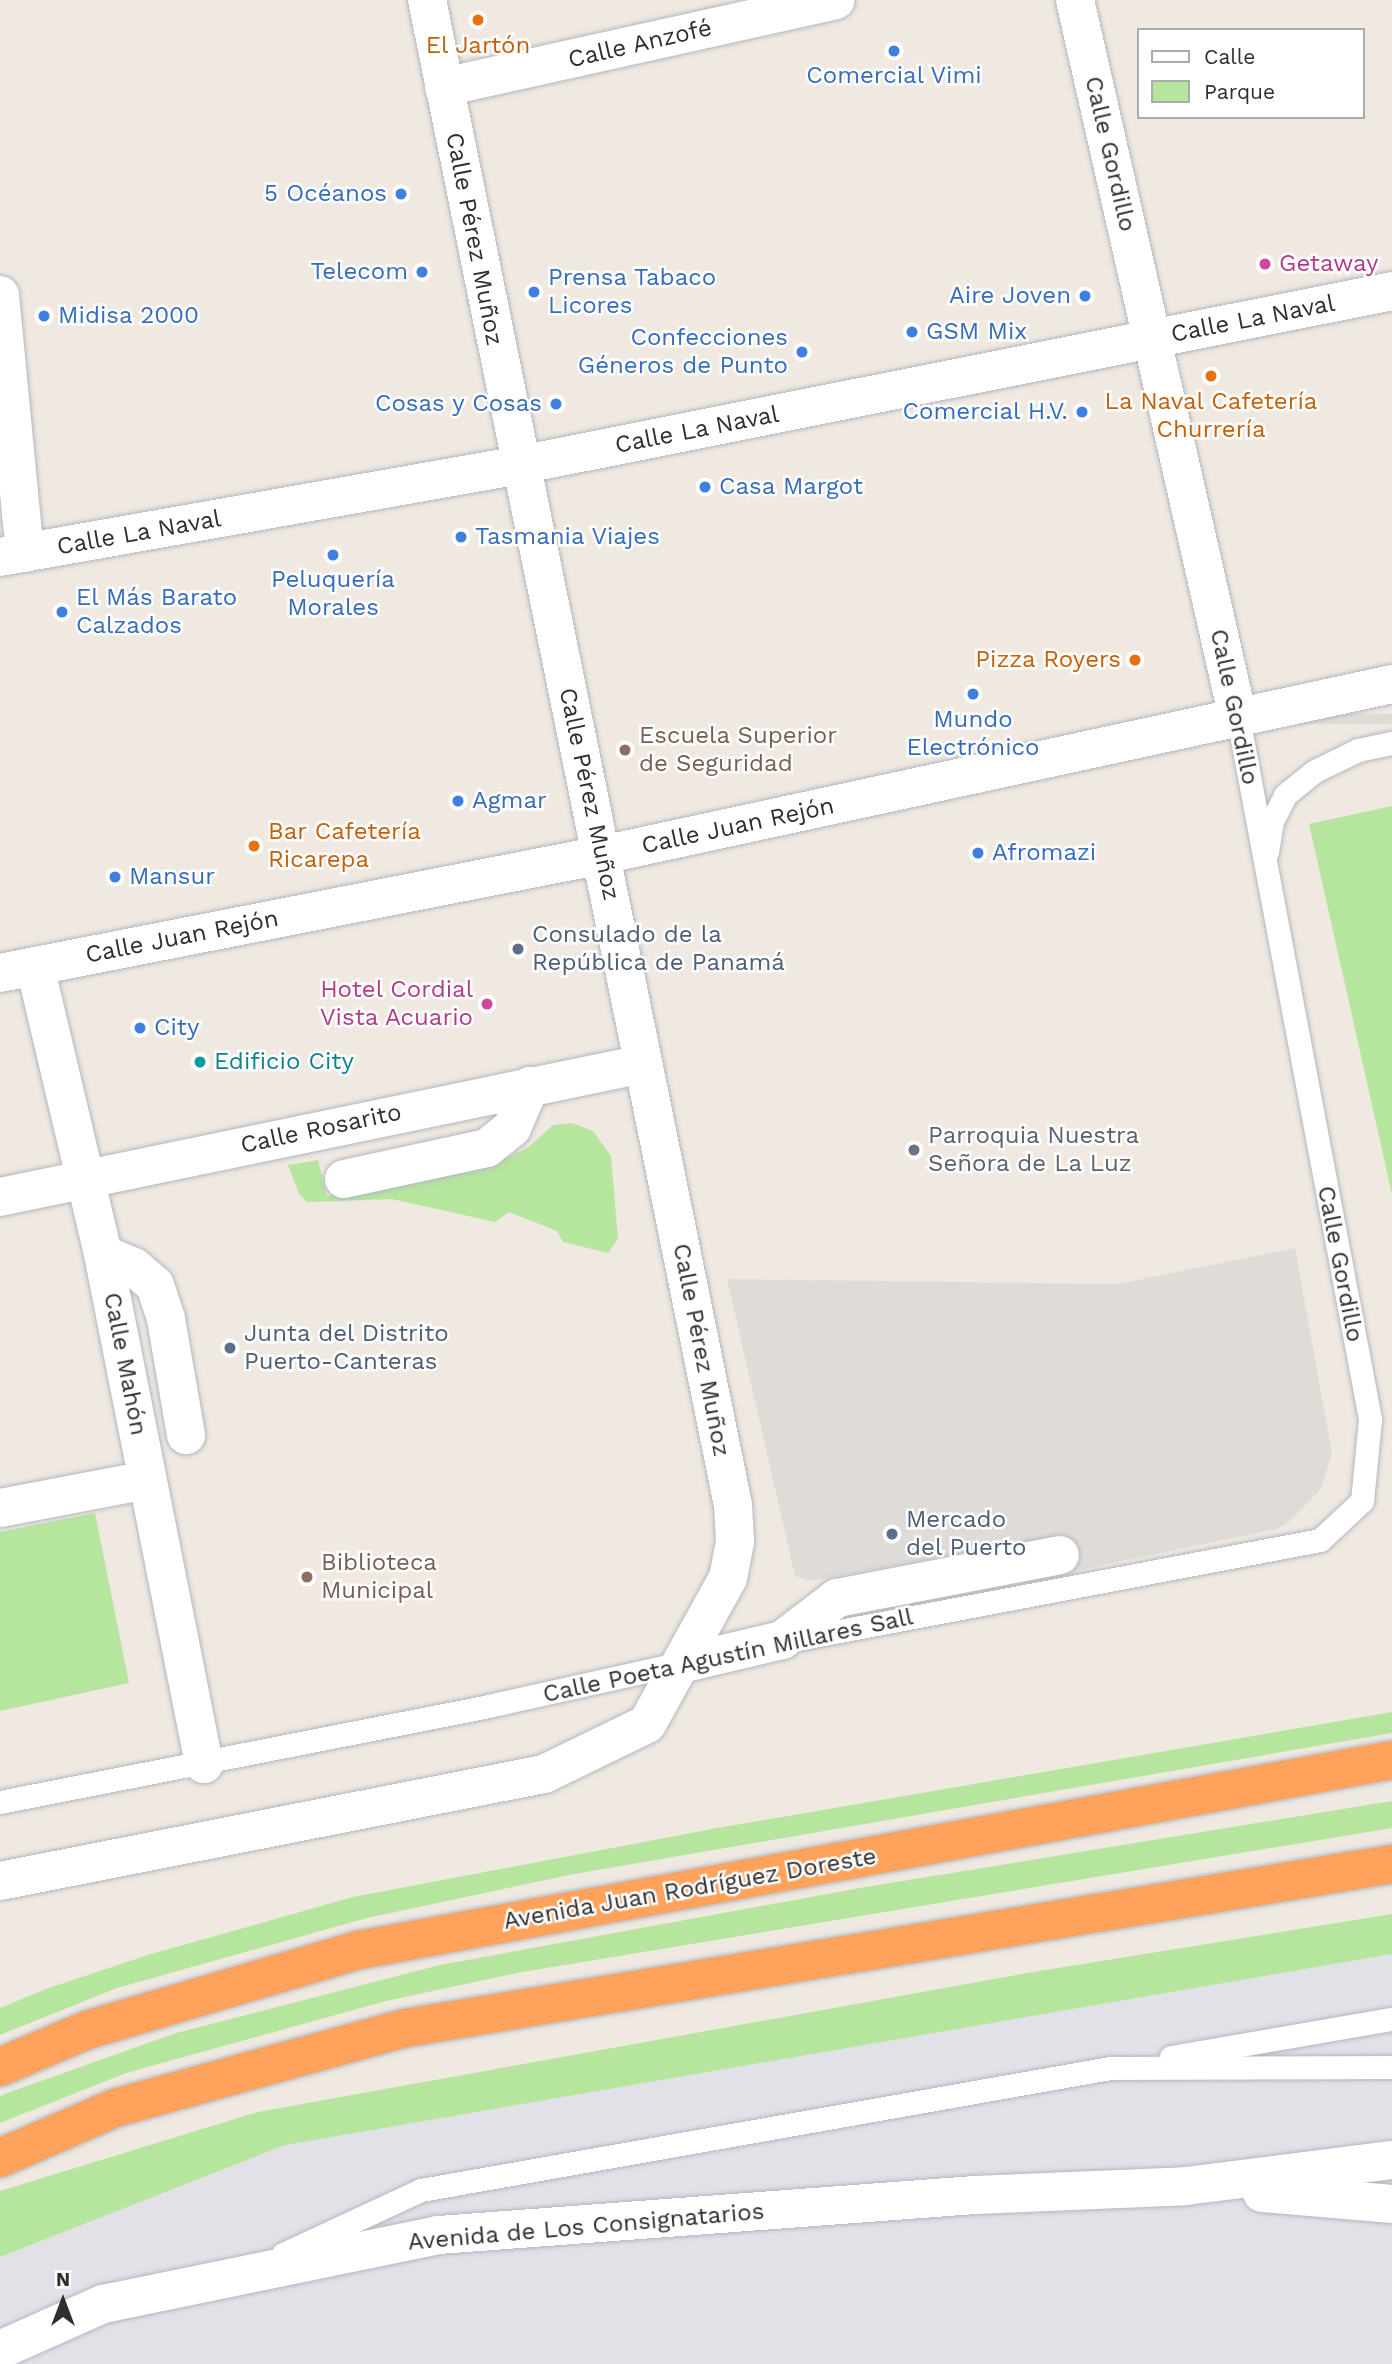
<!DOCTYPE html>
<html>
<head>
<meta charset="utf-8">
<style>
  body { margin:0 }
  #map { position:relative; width:1392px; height:2364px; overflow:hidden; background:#efe9e1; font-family:"Work Sans",sans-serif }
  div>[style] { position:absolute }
  .industrial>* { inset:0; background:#e3e1e8 }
  .green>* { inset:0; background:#b6e59e }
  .plaza>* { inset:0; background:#dfdcd8; transform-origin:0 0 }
  .roads { filter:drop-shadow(0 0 2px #b4b7c1) drop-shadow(0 0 2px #b4b7c1) }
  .lane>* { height:23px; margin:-11.5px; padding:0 11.5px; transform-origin:11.5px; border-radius:11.5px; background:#fff }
  .street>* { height:38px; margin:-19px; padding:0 19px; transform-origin:19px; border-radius:19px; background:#fff }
  .secondary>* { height:38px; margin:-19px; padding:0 19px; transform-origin:19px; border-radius:19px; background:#fff }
  .highway>* { height:38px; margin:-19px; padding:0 19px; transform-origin:19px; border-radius:19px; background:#ffa35c }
  .dots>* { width:19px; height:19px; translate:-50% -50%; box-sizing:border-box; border:4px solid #fff; border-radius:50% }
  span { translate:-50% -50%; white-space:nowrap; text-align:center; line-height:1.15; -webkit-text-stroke:5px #fff; paint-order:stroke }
  .street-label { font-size:24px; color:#2e2e2e }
  .food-label { font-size:24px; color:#c56008 }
  .right { translate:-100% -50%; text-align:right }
  .left { translate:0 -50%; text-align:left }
  .shop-label { font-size:24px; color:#366cbe }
  .hotel-label { font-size:24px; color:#b23c85 }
  .education-label { font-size:24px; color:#785e54 }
  .service-label { font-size:24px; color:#4e5e75 }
  .culture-label { font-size:24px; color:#0d838f }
  .worship-label { font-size:24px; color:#5b616d }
  .legend { position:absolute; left:1137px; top:28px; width:228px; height:91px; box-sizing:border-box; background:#fff; border:2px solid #ababab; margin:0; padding:9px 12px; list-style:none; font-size:21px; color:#2e2e2e }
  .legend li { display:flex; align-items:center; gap:14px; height:35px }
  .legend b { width:35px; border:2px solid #ababab }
  .north { position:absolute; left:28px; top:2266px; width:70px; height:70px; -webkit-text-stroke:5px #fff; paint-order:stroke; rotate:0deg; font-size:19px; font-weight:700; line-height:28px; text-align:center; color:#2e2e2e }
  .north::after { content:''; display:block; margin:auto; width:24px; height:32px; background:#2e2e2e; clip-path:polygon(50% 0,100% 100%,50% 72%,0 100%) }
</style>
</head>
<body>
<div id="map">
  <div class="industrial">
    <div style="clip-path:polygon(1392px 1954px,1392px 2364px,0 2364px,0 2257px,285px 2145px)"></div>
  </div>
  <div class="green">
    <div style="clip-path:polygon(1392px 806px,1392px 1194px,1309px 824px)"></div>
    <div style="clip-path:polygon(572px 1123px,593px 1131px,611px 1156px,618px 1239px,608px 1253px,563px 1242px,557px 1231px,509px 1212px,495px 1222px,392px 1199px,307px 1202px,299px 1194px,288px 1165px,318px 1160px,327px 1196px,508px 1157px,529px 1147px,553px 1125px)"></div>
    <div style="clip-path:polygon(95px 1513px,129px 1683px,0 1711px,0 1532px)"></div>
    <div style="clip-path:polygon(1392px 1712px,1392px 1733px,569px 1875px,367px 1918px,117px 1988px,0 2035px,0 2008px,46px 1989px,148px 1955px,353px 1897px,712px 1829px)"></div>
    <div style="clip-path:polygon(1392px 1801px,1392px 1828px,522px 1972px,386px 2001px,126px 2073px,0 2123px,0 2096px,13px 2091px,176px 2033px,440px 1965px,860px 1888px)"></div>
    <div style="clip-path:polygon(1392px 1914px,1392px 1954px,285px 2145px,0 2257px,0 2191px,258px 2112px,1033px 1972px)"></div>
  </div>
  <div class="plaza">
    <div style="left:1392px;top:714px;width:10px;height:111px;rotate:90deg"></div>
    <div style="clip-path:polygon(1295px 1248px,1332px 1453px,1321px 1489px,1289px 1522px,1277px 1529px,1073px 1571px,1065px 1535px,810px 1581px,795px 1576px,727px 1279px,1118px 1284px)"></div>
  </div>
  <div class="roads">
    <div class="lane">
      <div style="left:1267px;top:852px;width:31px;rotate:-81deg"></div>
      <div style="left:1272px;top:821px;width:29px;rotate:-63deg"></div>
      <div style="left:1285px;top:795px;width:38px;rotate:-39deg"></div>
      <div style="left:1315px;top:771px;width:48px;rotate:-26deg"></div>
      <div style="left:1358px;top:750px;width:35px;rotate:-12deg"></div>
      <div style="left:792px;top:1640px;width:537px;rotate:-10.72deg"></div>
      <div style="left:1320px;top:1540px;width:57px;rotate:-42.9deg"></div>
      <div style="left:1362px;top:1501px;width:82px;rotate:-84.4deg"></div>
      <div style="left:1370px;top:1419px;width:713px;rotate:-100.66deg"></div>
      <div style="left:0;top:1802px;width:497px;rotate:-11.1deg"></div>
      <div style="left:488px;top:1706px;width:203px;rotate:-12.5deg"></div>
      <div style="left:1171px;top:2057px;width:224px;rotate:-9.8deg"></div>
      <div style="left:283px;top:2254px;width:152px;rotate:-24.9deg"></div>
      <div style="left:421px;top:2190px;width:700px;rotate:-10.04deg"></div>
      <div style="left:1110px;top:2068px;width:282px;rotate:-0.2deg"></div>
    </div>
    <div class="street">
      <div style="left:1075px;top:0;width:736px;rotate:77.21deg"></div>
      <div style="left:444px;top:87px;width:401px;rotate:-12.5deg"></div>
      <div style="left:0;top:295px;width:259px;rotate:84.5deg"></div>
      <div style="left:0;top:557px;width:528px;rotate:-10.03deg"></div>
      <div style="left:520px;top:465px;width:889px;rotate:-11.28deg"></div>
      <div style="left:35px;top:966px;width:296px;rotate:76.7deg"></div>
      <div style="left:103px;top:1254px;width:520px;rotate:78.8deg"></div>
      <div style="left:344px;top:1179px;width:146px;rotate:-12.2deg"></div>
      <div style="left:487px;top:1148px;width:32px;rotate:-39deg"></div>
      <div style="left:512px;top:1128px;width:46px;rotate:-66.8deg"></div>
      <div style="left:0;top:1197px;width:657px;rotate:-11.69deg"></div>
      <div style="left:103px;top:1254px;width:34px;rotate:23deg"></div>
      <div style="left:134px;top:1267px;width:28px;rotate:41deg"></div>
      <div style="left:155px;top:1285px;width:36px;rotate:72deg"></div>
      <div style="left:166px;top:1319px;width:118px;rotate:80.2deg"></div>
      <div style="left:0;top:1508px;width:150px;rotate:-10.8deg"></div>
      <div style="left:685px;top:1663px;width:100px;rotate:-13.3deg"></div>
      <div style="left:782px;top:1640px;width:69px;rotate:-37.4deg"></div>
      <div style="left:837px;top:1598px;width:227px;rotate:-10.9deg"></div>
      <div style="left:1262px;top:2193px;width:130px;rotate:4.8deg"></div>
      <div style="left:0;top:2350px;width:113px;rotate:-24.1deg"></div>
      <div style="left:103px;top:2304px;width:343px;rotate:-11.6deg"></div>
      <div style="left:439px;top:2235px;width:537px;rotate:-4.27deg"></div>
      <div style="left:975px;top:2195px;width:211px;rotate:-2.4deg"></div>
      <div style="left:1186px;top:2186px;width:208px;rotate:-7.2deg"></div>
    </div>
    <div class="secondary">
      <div style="left:0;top:973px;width:613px;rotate:-11.09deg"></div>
      <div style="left:602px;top:855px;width:808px;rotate:-12.21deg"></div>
      <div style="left:0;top:1881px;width:554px;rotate:-11.13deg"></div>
      <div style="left:544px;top:1774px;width:114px;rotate:-25.9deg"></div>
      <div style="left:647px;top:1724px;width:167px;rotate:-61deg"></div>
      <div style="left:728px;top:1578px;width:37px;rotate:-79deg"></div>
      <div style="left:735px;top:1542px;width:37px;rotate:-93deg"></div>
      <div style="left:733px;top:1505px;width:1536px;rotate:-101.49deg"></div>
    </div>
    <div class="highway">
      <div style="left:0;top:2067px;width:95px;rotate:-23deg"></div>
      <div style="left:87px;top:2030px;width:284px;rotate:-16.4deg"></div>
      <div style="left:359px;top:1950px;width:1050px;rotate:-10.42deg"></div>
      <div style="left:0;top:2158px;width:125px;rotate:-23.5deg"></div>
      <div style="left:115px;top:2108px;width:302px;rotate:-15.4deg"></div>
      <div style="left:406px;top:2028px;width:1000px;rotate:-9.44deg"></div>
    </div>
  </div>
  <div class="dots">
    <div style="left:478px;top:20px;background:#e8710a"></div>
    <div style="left:894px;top:51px;background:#3f7fe0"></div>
    <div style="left:401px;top:194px;background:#3f7fe0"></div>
    <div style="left:1265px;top:264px;background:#d1479c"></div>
    <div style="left:422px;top:272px;background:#3f7fe0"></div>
    <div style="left:534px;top:292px;background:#3f7fe0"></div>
    <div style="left:1085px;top:296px;background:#3f7fe0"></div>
    <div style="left:44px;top:316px;background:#3f7fe0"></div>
    <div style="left:912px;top:332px;background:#3f7fe0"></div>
    <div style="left:802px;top:352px;background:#3f7fe0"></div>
    <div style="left:1211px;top:376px;background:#e8710a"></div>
    <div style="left:556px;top:404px;background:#3f7fe0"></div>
    <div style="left:1082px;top:412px;background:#3f7fe0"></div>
    <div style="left:705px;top:487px;background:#3f7fe0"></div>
    <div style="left:461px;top:537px;background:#3f7fe0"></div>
    <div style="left:333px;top:555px;background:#3f7fe0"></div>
    <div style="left:62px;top:612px;background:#3f7fe0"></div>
    <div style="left:1135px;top:660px;background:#e8710a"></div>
    <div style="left:973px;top:694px;background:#3f7fe0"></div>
    <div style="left:625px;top:750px;background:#8d6e63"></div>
    <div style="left:458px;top:801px;background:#3f7fe0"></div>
    <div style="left:254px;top:846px;background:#e8710a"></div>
    <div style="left:978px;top:853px;background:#3f7fe0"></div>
    <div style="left:115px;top:877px;background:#3f7fe0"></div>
    <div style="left:518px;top:949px;background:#5c6f8a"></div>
    <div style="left:487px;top:1004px;background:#d1479c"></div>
    <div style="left:140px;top:1028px;background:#3f7fe0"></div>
    <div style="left:200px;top:1062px;background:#0f9aa8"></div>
    <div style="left:914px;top:1150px;background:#6b7280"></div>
    <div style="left:230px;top:1348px;background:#5c6f8a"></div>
    <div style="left:892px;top:1534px;background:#5c6f8a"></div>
    <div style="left:307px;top:1577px;background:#8d6e63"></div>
  </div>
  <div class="street-label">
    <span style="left:640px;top:44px;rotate:-13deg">Calle Anzofé</span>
    <span style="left:1110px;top:154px;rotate:77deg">Calle Gordillo</span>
    <span style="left:474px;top:239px;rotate:79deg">Calle Pérez Muñoz</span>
    <span style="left:1253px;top:319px;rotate:-11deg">Calle La Naval</span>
    <span style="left:697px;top:430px;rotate:-11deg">Calle La Naval</span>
    <span style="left:139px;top:533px;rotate:-10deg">Calle La Naval</span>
    <span style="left:1234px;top:707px;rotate:78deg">Calle Gordillo</span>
    <span style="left:589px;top:794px;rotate:78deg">Calle Pérez Muñoz</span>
    <span style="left:738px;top:826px;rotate:-12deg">Calle Juan Rejón</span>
    <span style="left:182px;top:937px;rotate:-11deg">Calle Juan Rejón</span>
    <span style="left:321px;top:1129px;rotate:-12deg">Calle Rosarito</span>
    <span style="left:1340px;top:1264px;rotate:79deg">Calle Gordillo</span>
    <span style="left:701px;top:1350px;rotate:79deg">Calle Pérez Muñoz</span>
    <span style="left:125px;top:1364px;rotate:79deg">Calle Mahón</span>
    <span style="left:728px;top:1656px;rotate:-12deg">Calle Poeta Agustín Millares Sall</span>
    <span style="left:690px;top:1889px;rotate:-10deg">Avenida Juan Rodríguez Doreste</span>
    <span style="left:586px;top:2227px;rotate:-5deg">Avenida de Los Consignatarios</span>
  </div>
  <div class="food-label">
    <span style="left:478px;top:46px">El Jartón</span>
    <span style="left:1211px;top:416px">La Naval Cafetería<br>Churrería</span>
    <span class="right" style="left:1121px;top:660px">Pizza Royers</span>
    <span class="left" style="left:268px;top:846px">Bar Cafetería<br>Ricarepa</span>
  </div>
  <div class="shop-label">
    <span style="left:894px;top:76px">Comercial Vimi</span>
    <span class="right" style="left:387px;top:194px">5 Océanos</span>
    <span class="right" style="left:408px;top:272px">Telecom</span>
    <span class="left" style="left:548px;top:292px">Prensa Tabaco<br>Licores</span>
    <span class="right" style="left:1071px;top:296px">Aire Joven</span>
    <span class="left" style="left:58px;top:316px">Midisa 2000</span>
    <span class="left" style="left:926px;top:332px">GSM Mix</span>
    <span class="right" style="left:788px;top:352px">Confecciones<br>Géneros de Punto</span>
    <span class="right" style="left:542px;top:404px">Cosas y Cosas</span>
    <span class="right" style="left:1068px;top:412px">Comercial H.V.</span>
    <span class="left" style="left:719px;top:487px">Casa Margot</span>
    <span class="left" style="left:475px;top:537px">Tasmania Viajes</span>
    <span style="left:333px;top:594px">Peluquería<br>Morales</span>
    <span class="left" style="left:76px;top:612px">El Más Barato<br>Calzados</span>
    <span style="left:973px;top:734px">Mundo<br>Electrónico</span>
    <span class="left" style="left:472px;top:801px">Agmar</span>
    <span class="left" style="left:992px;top:853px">Afromazi</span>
    <span class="left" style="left:129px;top:877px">Mansur</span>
    <span class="left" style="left:154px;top:1028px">City</span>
  </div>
  <div class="hotel-label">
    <span class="left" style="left:1279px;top:264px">Getaway</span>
    <span class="right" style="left:473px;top:1004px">Hotel Cordial<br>Vista Acuario</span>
  </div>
  <div class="education-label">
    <span class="left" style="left:639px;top:750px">Escuela Superior<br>de Seguridad</span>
    <span class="left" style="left:321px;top:1577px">Biblioteca<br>Municipal</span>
  </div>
  <div class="service-label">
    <span class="left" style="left:532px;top:949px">Consulado de la<br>República de Panamá</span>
    <span class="left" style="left:244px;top:1348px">Junta del Distrito<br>Puerto-Canteras</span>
    <span class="left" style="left:906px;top:1534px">Mercado<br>del Puerto</span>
  </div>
  <div class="culture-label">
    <span class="left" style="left:214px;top:1062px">Edificio City</span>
  </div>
  <div class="worship-label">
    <span class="left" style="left:928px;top:1150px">Parroquia Nuestra<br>Señora de La Luz</span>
  </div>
  <ul class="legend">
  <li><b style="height:9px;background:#fff"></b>Calle</li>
  <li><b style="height:19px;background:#b6e59e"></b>Parque</li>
  </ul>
  <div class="north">N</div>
</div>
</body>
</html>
